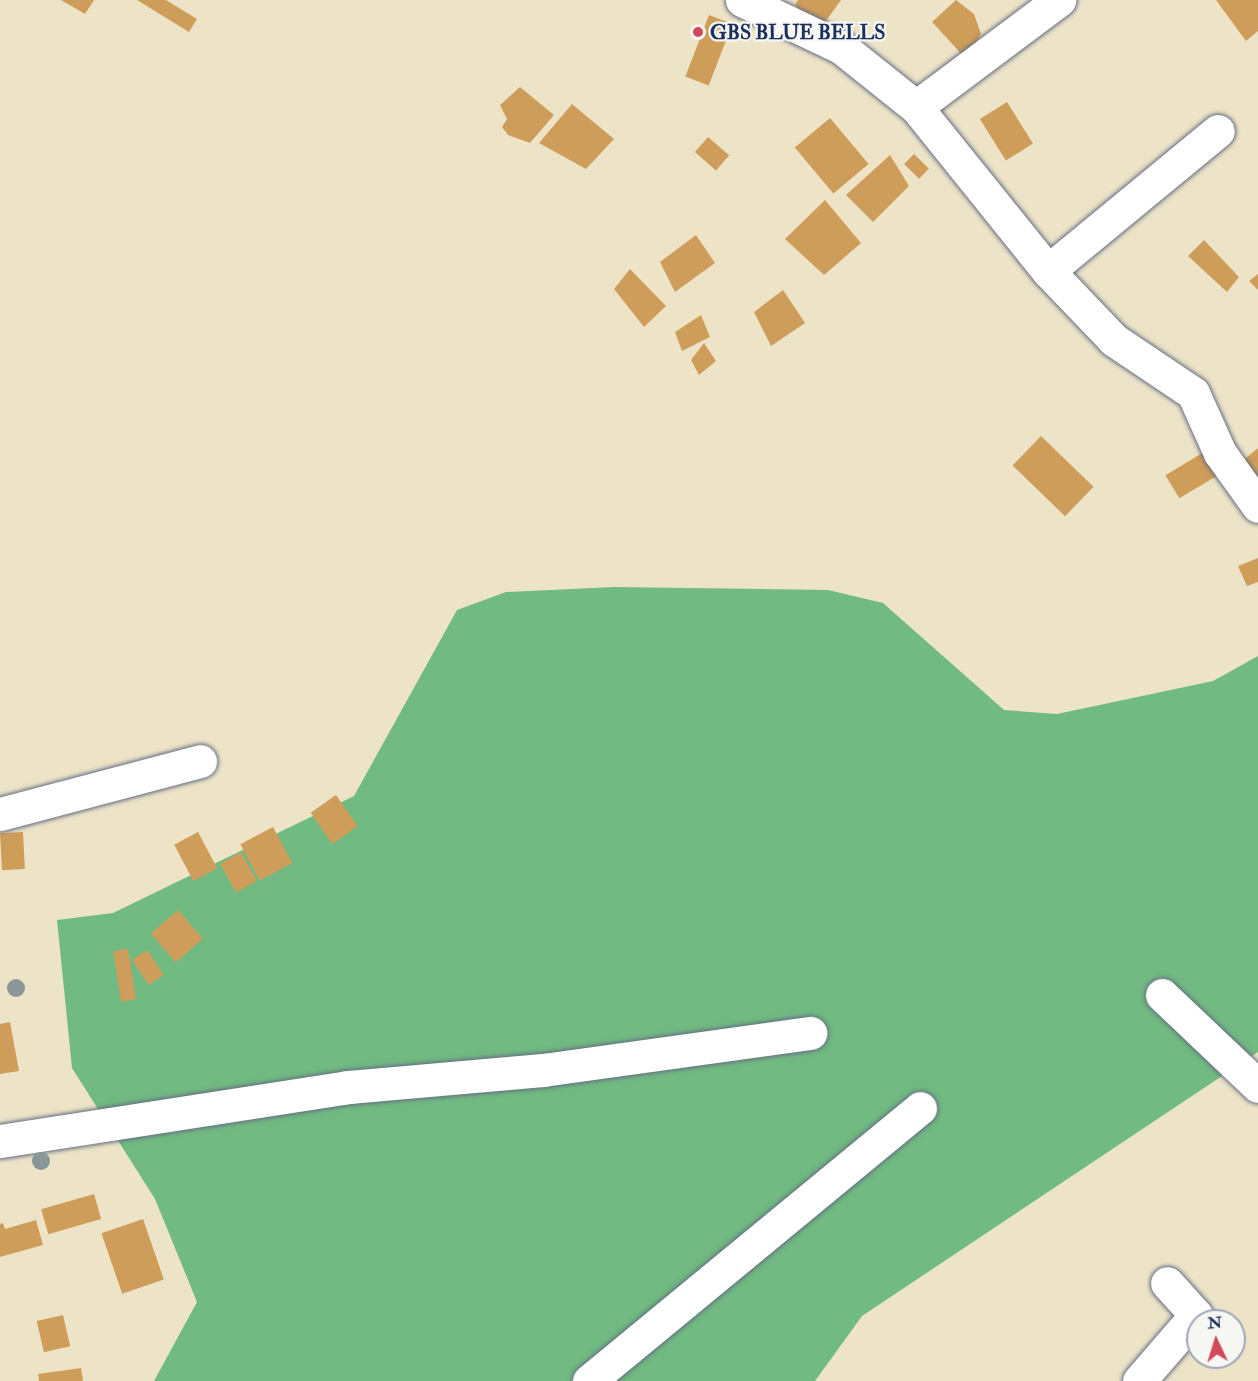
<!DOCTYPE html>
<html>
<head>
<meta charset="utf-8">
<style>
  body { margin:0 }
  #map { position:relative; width:1258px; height:1381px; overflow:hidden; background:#ede4c8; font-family:"IM FELL Double Pica",serif }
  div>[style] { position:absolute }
  .forest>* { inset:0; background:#71ba81 }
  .building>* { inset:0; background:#cf9d5a; transform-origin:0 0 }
  .roads { filter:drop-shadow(0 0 2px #646e83) drop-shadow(0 0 2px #646e83) }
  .minor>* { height:33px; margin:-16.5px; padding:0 16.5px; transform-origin:16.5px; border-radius:16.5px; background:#fff }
  .trees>* { width:18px; height:18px; margin:-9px; border-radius:50%; background:#899896 }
  .dots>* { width:16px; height:16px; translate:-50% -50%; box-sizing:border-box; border:3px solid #f6f6f2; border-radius:50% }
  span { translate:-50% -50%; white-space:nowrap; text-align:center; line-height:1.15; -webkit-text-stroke:4.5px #f6f6f2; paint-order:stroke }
  .poi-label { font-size:20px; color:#1b2f5e; font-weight:700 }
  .left { translate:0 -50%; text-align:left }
  .north { position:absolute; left:1186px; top:1309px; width:60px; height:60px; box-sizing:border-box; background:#f6f6f2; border:2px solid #9ea6b7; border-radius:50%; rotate:356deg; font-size:16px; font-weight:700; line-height:24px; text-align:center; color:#1b2f5e }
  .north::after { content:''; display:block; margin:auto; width:21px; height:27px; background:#d1495b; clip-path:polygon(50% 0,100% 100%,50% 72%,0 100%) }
</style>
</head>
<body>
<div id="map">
  <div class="forest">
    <div style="clip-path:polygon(614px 587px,828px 590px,883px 603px,1004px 710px,1057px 714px,1213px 681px,1258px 656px,1258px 1052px,862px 1316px,815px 1381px,154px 1381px,197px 1302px,155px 1199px,72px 1068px,57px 920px,113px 913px,354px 796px,457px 610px,506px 592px)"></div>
  </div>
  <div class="building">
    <div style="clip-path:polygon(61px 0,94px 0,85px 14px)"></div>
    <div style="clip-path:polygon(137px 0,166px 0,197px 19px,189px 32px)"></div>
    <div style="clip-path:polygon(798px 0,841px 0,823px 25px,808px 18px,795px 5px)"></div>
    <div style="clip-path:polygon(956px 0,974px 14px,981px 34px,966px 59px,932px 22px)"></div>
    <div style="clip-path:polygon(1216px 0,1258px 0,1258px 31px,1246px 41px)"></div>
    <div style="left:709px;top:15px;width:25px;height:66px;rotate:21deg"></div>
    <div style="clip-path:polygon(520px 87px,554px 115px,530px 143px,508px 135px,502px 127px,507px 119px,500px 105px)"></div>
    <div style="left:1007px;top:102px;width:49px;height:32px;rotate:58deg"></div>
    <div style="clip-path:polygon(572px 104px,614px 139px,586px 169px,539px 143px)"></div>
    <div style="left:830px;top:118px;width:60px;height:46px;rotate:50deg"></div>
    <div style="left:708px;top:137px;width:28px;height:20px;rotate:41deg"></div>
    <div style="left:914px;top:154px;width:21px;height:14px;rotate:45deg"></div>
    <div style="clip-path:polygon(890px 155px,909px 186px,873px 222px,846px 195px)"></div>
    <div style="clip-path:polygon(825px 200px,861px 243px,824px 275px,785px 239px)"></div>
    <div style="clip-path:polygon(696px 235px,715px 263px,675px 292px,660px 262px)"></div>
    <div style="clip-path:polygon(1204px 240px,1239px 277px,1227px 292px,1188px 256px)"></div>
    <div style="clip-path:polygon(630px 269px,666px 306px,644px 327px,614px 289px)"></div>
    <div style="clip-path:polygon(1258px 274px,1258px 290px,1249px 281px)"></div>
    <div style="clip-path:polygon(783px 290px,805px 323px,771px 346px,754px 312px)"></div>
    <div style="clip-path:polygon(701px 315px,710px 337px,682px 351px,675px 332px)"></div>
    <div style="clip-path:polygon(704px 343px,716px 361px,699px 375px,691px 360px)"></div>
    <div style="left:1041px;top:436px;width:73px;height:41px;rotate:44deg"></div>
    <div style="clip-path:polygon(1258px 448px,1258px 498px,1240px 463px)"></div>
    <div style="left:1204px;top:452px;width:27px;height:45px;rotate:59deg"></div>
    <div style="clip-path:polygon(1258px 558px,1258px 582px,1247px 586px,1238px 566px)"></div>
    <div style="left:336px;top:795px;width:38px;height:31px;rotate:55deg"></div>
    <div style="left:273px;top:827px;width:41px;height:37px;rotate:62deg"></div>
    <div style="left:23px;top:832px;width:37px;height:23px;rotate:87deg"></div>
    <div style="left:198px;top:832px;width:41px;height:27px;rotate:62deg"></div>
    <div style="left:241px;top:852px;width:33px;height:24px;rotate:61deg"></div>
    <div style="left:178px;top:910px;width:38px;height:36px;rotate:49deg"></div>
    <div style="left:128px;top:949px;width:51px;height:15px;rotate:81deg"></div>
    <div style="left:147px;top:950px;width:30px;height:18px;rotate:56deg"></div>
    <div style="clip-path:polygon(10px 1022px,19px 1071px,0 1074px,0 1024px)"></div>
    <div style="left:94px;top:1194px;width:26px;height:55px;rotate:74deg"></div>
    <div style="left:143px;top:1219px;width:64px;height:44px;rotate:71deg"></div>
    <div style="clip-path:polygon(36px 1220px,43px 1245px,0 1257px,0 1224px,3px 1223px,5px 1229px)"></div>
    <div style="left:63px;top:1315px;width:32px;height:27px;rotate:77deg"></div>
    <div style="clip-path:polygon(81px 1368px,83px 1381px,39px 1381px,38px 1374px)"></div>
  </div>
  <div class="roads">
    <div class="minor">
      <div style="left:742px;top:0;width:111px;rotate:25.6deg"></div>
      <div style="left:842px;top:48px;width:95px;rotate:38.6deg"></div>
      <div style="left:916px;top:107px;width:211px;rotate:51.2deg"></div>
      <div style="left:1048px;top:271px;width:95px;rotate:46.3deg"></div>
      <div style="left:1114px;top:340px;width:95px;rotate:33.9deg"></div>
      <div style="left:1193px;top:393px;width:66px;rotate:65.8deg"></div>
      <div style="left:1220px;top:453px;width:65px;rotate:54.4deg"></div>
      <div style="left:916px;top:107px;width:179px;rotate:-36.8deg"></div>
      <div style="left:1048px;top:271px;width:220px;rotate:-39.5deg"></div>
      <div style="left:0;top:814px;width:207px;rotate:-14.8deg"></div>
      <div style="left:1162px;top:995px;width:132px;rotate:43.5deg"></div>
      <div style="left:0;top:1141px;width:352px;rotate:-8.8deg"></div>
      <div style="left:348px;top:1087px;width:196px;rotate:-5deg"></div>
      <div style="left:543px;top:1070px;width:270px;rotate:-7.9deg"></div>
      <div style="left:589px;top:1381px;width:429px;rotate:-39.5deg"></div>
      <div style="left:1139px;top:1381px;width:87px;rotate:-49.2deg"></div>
      <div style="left:1196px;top:1315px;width:43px;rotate:-132.2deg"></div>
    </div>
  </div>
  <div class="trees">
    <div style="left:16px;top:988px"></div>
    <div style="left:41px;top:1161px"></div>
  </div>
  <div class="dots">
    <div style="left:698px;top:32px;background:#d1495b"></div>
  </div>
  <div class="poi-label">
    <span class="left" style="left:710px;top:32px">GBS BLUE BELLS</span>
  </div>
  <div class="north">N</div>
</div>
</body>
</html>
